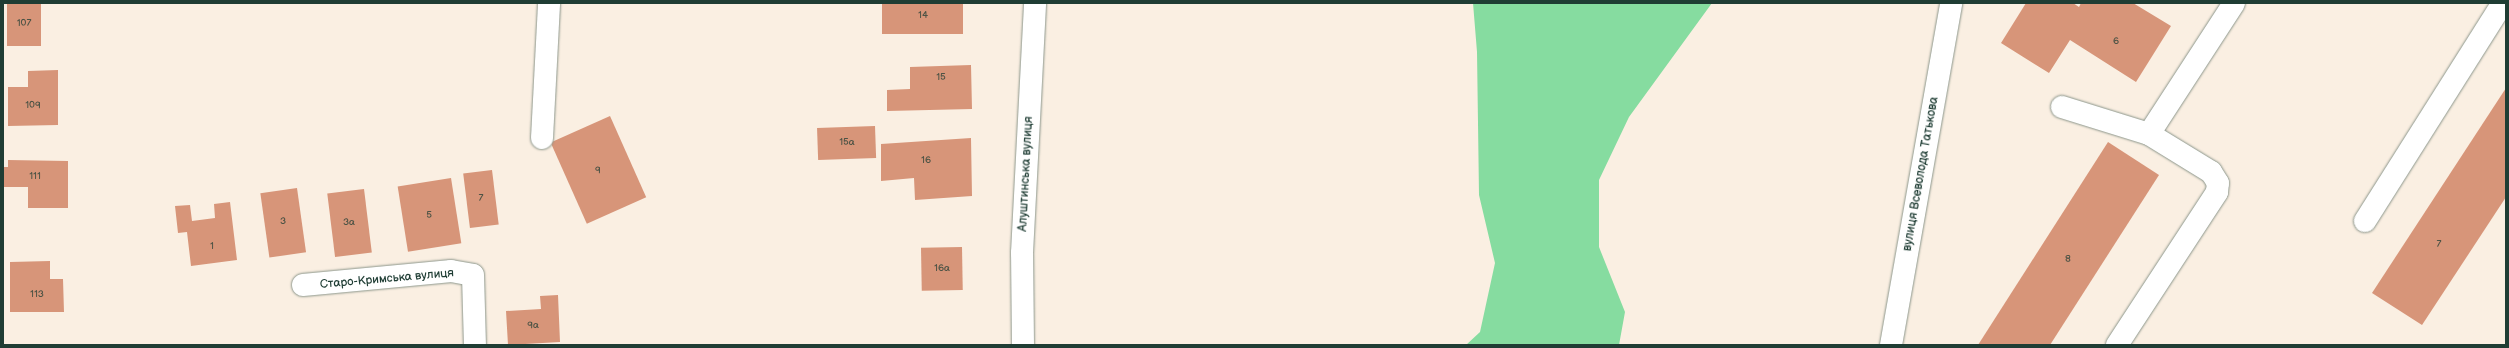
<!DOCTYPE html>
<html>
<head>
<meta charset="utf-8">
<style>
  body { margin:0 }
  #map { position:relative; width:2509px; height:348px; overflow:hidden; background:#faefe2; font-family:"Balsamiq Sans",sans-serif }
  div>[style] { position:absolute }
  .green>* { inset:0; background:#86dca0 }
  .building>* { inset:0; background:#d79579; transform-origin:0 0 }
  .roads { filter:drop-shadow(0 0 1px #8c968b) drop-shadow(0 0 1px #8c968b) }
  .minor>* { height:22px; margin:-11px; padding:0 11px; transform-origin:11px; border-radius:11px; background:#fff }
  span { translate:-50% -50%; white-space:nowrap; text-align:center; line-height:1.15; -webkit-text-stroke:3.5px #fff; paint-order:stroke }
  .number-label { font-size:10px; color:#4d5345 }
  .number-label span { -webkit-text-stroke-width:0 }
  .street-label { font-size:12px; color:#1f3d34 }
  .frame { position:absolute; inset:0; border:4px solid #1f3d34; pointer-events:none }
</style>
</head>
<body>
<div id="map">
  <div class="green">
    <div style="clip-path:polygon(1473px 3px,1712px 3px,1629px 117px,1599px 180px,1599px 247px,1625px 312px,1619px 345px,1466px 345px,1480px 332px,1495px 263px,1479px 195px,1477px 52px)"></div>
  </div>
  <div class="building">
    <div style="left:7px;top:3px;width:34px;height:43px"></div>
    <div style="left:882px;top:3px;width:81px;height:31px"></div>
    <div style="clip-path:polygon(2026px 3px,2073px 3px,2079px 7px,2081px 3px,2133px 3px,2171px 26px,2136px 82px,2070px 40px,2049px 73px,2001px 43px)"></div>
    <div style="clip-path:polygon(971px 65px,972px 109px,887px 111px,887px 90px,910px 89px,910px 67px)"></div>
    <div style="clip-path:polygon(58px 70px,58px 125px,8px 126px,8px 87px,28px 87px,28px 71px)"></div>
    <div style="clip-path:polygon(2506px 88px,2506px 197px,2422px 325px,2372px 293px)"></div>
    <div style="left:610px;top:116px;width:89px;height:65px;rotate:66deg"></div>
    <div style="left:875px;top:126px;width:32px;height:58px;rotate:88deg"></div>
    <div style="clip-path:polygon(971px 138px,972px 196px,915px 200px,914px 178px,881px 181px,881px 144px)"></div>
    <div style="clip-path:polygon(2108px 142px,2159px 175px,2050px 345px,1978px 345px)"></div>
    <div style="clip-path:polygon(8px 160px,68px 161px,68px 208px,28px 208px,28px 187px,3px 187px,3px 167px,8px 167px)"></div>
    <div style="left:492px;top:170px;width:55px;height:29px;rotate:83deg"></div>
    <div style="left:451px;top:178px;width:66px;height:54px;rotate:81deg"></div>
    <div style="left:297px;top:188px;width:65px;height:37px;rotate:82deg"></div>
    <div style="left:364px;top:189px;width:64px;height:37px;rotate:83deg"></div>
    <div style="clip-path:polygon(230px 202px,237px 260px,191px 266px,187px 232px,178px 233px,175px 206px,190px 205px,192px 221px,215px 218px,214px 204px)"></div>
    <div style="left:962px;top:247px;width:43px;height:41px;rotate:89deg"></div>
    <div style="clip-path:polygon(50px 261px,50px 279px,63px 279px,64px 312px,10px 312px,10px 262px)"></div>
    <div style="clip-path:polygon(558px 295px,560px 342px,508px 345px,506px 311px,541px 309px,540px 296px)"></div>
  </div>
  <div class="roads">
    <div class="minor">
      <div style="left:2062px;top:107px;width:91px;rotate:17.2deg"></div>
      <div style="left:542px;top:138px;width:135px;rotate:-87deg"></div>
      <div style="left:2365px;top:221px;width:258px;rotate:-57.7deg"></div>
      <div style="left:303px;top:285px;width:149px;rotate:-5.4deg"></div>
      <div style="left:451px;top:271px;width:22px;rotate:10deg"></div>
      <div style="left:473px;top:275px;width:70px;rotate:88.4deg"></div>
      <div style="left:1023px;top:345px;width:92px;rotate:-90.6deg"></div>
      <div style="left:1022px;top:253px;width:250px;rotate:-87deg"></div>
      <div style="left:1891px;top:345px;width:347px;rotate:-80deg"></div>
      <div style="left:2117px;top:345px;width:183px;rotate:-56.8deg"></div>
      <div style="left:2217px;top:192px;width:9px;rotate:-84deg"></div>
      <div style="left:2218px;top:183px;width:13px;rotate:-122deg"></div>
      <div style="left:2211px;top:172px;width:73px;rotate:-148.5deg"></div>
      <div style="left:2149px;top:134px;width:156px;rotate:-57deg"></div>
    </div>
  </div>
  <div class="number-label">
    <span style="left:923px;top:16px">14</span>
    <span style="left:24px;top:24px">107</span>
    <span style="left:2116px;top:42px">6</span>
    <span style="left:941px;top:78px">15</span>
    <span style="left:33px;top:106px">109</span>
    <span style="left:847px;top:143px">15а</span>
    <span style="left:926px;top:161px">16</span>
    <span style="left:598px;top:171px">9</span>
    <span style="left:35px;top:177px">111</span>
    <span style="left:481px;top:199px">7</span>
    <span style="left:429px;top:216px">5</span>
    <span style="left:283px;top:222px">3</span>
    <span style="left:349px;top:223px">3а</span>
    <span style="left:2439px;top:245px">7</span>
    <span style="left:212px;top:247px">1</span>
    <span style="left:2068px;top:260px">8</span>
    <span style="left:942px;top:269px">16а</span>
    <span style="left:37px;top:295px">113</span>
    <span style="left:533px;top:326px">9а</span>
  </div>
  <div class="street-label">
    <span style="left:1026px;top:174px;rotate:-87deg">Алуштинська вулиця</span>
    <span style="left:1921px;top:174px;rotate:-80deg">вулиця Всеволода Татькова</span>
    <span style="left:387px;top:279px;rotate:-5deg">Старо-Кримська вулиця</span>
  </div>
  <div class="frame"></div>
</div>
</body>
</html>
